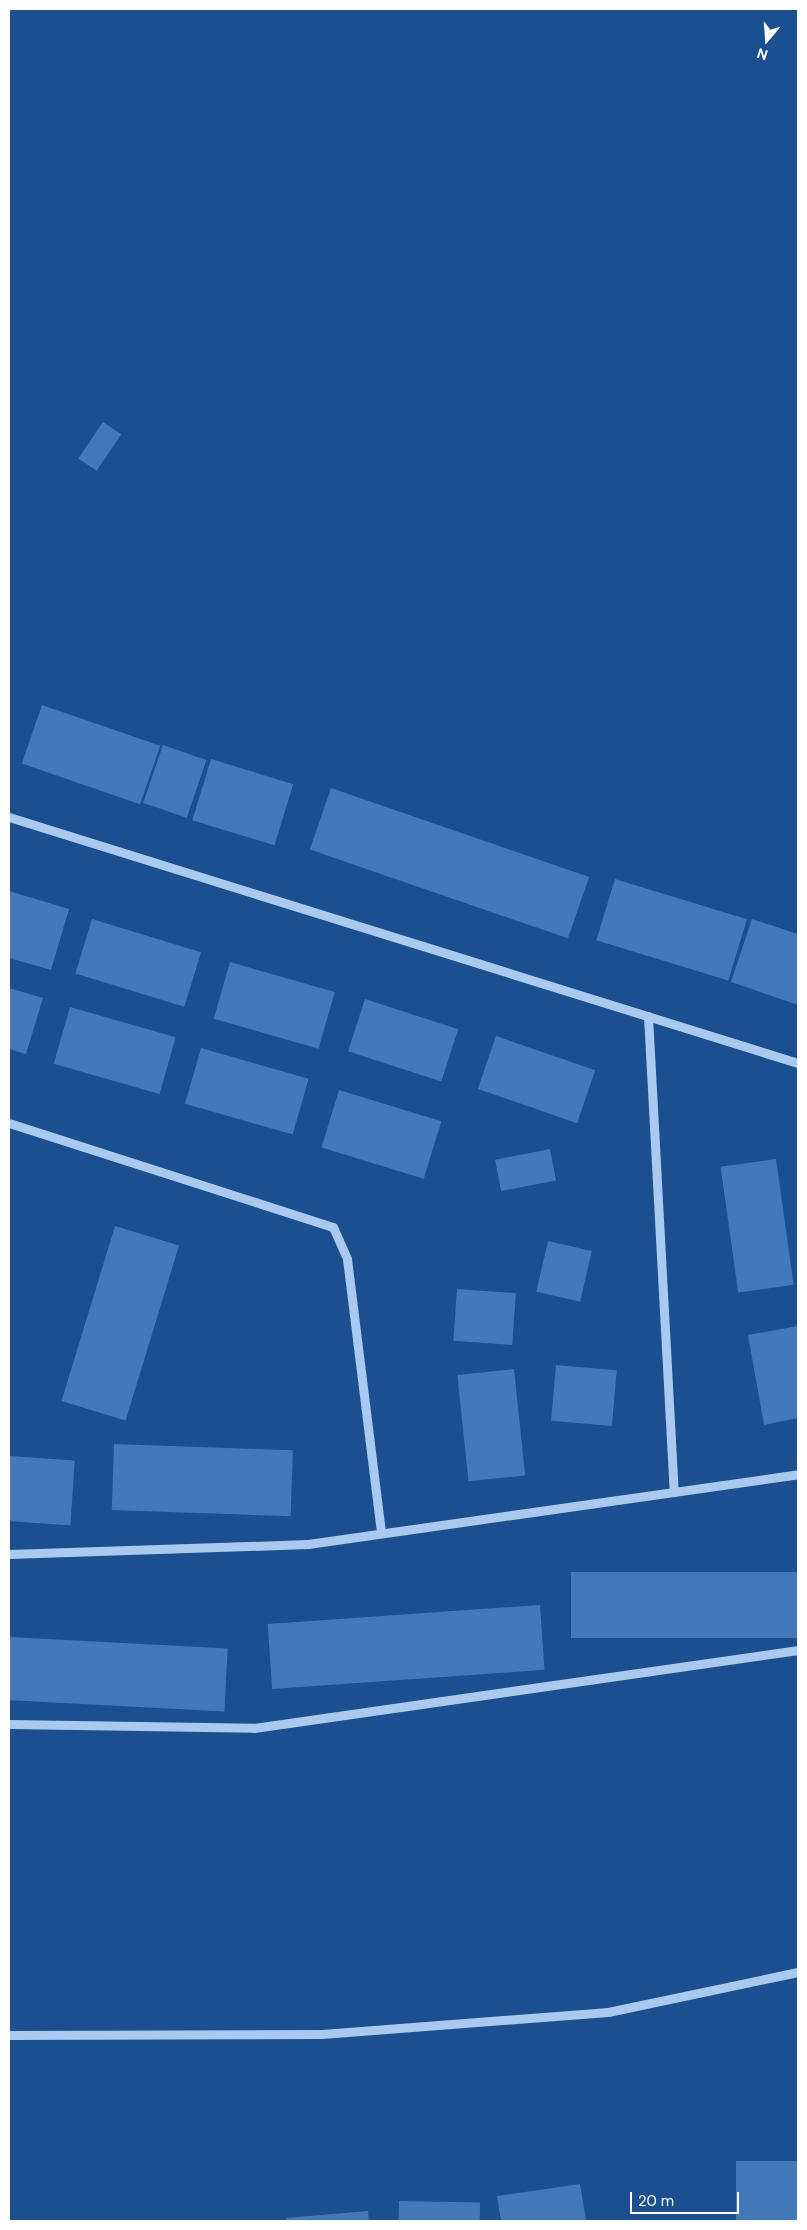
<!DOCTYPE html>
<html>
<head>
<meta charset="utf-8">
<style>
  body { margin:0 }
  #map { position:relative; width:807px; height:2230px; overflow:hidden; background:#1b4f8f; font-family:"DM Sans",sans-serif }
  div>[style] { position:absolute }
  .building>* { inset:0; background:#4478b7; transform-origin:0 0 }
  .minor>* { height:9px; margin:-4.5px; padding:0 4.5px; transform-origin:4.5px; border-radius:4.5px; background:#a9c9ee }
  span { translate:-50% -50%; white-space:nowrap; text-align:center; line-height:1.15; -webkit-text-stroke:4px #1b4f8f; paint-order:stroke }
  .frame { position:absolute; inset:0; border:10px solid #fff; pointer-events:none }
  .north { position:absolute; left:742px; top:15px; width:50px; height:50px; -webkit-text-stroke:4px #1b4f8f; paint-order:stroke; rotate:198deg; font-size:14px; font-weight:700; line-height:20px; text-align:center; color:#fff }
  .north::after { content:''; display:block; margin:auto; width:18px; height:22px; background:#fff; clip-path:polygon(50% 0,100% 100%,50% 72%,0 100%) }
  .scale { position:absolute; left:630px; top:2192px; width:109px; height:22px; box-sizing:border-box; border:2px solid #fff; border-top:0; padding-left:6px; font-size:15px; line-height:18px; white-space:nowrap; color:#fff; -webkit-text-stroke:4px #1b4f8f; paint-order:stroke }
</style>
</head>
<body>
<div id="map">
  <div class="building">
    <div style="left:103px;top:422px;width:22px;height:44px;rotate:34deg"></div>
    <div style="left:42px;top:705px;width:125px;height:62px;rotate:19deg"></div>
    <div style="left:163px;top:745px;width:46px;height:61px;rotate:19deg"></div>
    <div style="left:211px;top:759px;width:86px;height:64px;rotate:17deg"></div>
    <div style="left:331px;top:788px;width:273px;height:65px;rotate:19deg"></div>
    <div style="left:615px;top:879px;width:138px;height:64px;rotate:17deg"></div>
    <div style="clip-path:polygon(9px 891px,69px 909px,51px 970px,9px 958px)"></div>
    <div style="left:92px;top:919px;width:114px;height:57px;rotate:17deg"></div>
    <div style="clip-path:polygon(752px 919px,798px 934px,798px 1005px,731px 982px)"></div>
    <div style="left:230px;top:962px;width:109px;height:59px;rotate:16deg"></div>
    <div style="clip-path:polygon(9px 988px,43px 998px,26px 1054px,9px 1049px)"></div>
    <div style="left:365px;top:999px;width:98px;height:55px;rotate:18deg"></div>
    <div style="left:70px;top:1007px;width:110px;height:59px;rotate:16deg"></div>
    <div style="left:496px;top:1036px;width:105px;height:56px;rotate:19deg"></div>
    <div style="left:201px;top:1048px;width:112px;height:58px;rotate:16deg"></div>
    <div style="left:339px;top:1090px;width:107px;height:60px;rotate:17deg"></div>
    <div style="left:550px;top:1149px;width:32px;height:56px;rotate:79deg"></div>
    <div style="left:776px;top:1159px;width:127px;height:56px;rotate:82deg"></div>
    <div style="left:115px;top:1226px;width:67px;height:183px;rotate:17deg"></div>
    <div style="left:548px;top:1241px;width:45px;height:52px;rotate:13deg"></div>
    <div style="left:457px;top:1289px;width:59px;height:52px;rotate:4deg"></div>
    <div style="clip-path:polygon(798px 1326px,798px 1418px,764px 1425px,748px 1335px)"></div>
    <div style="left:556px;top:1365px;width:61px;height:56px;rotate:5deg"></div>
    <div style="left:514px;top:1369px;width:107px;height:57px;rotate:84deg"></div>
    <div style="left:114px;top:1444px;width:179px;height:66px;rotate:2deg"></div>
    <div style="left:9px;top:1456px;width:66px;height:65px;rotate:4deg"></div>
    <div style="left:798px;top:1572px;width:66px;height:227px;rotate:90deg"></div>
    <div style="left:540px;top:1605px;width:65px;height:273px;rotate:86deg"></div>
    <div style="left:9px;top:1637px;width:219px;height:63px;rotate:3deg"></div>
    <div style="left:798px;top:2161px;width:60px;height:62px;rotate:90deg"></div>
    <div style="clip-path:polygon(580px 2184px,586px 2221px,501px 2221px,497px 2196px)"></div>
    <div style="left:399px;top:2201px;width:81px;height:20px;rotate:1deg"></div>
    <div style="clip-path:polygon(368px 2211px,369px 2221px,286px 2221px,286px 2218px)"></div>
  </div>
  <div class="minor">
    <div style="left:9px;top:817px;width:826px;rotate:17.32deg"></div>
    <div style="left:648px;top:1016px;width:477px;rotate:86.9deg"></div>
    <div style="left:9px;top:1123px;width:340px;rotate:17.8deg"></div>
    <div style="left:333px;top:1227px;width:35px;rotate:66deg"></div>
    <div style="left:347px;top:1259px;width:276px;rotate:82.9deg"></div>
    <div style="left:9px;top:1554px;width:299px;rotate:-1.9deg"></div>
    <div style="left:308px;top:1544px;width:495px;rotate:-8.1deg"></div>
    <div style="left:9px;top:1724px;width:245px;rotate:0.9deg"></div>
    <div style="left:254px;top:1728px;width:550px;rotate:-8.16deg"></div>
    <div style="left:9px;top:2035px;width:313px;rotate:-0.2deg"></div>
    <div style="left:322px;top:2034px;width:287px;rotate:-4.4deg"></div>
    <div style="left:608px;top:2012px;width:194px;rotate:-11.9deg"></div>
  </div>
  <div class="frame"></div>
  <div class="north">N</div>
  <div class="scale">20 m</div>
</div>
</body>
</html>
